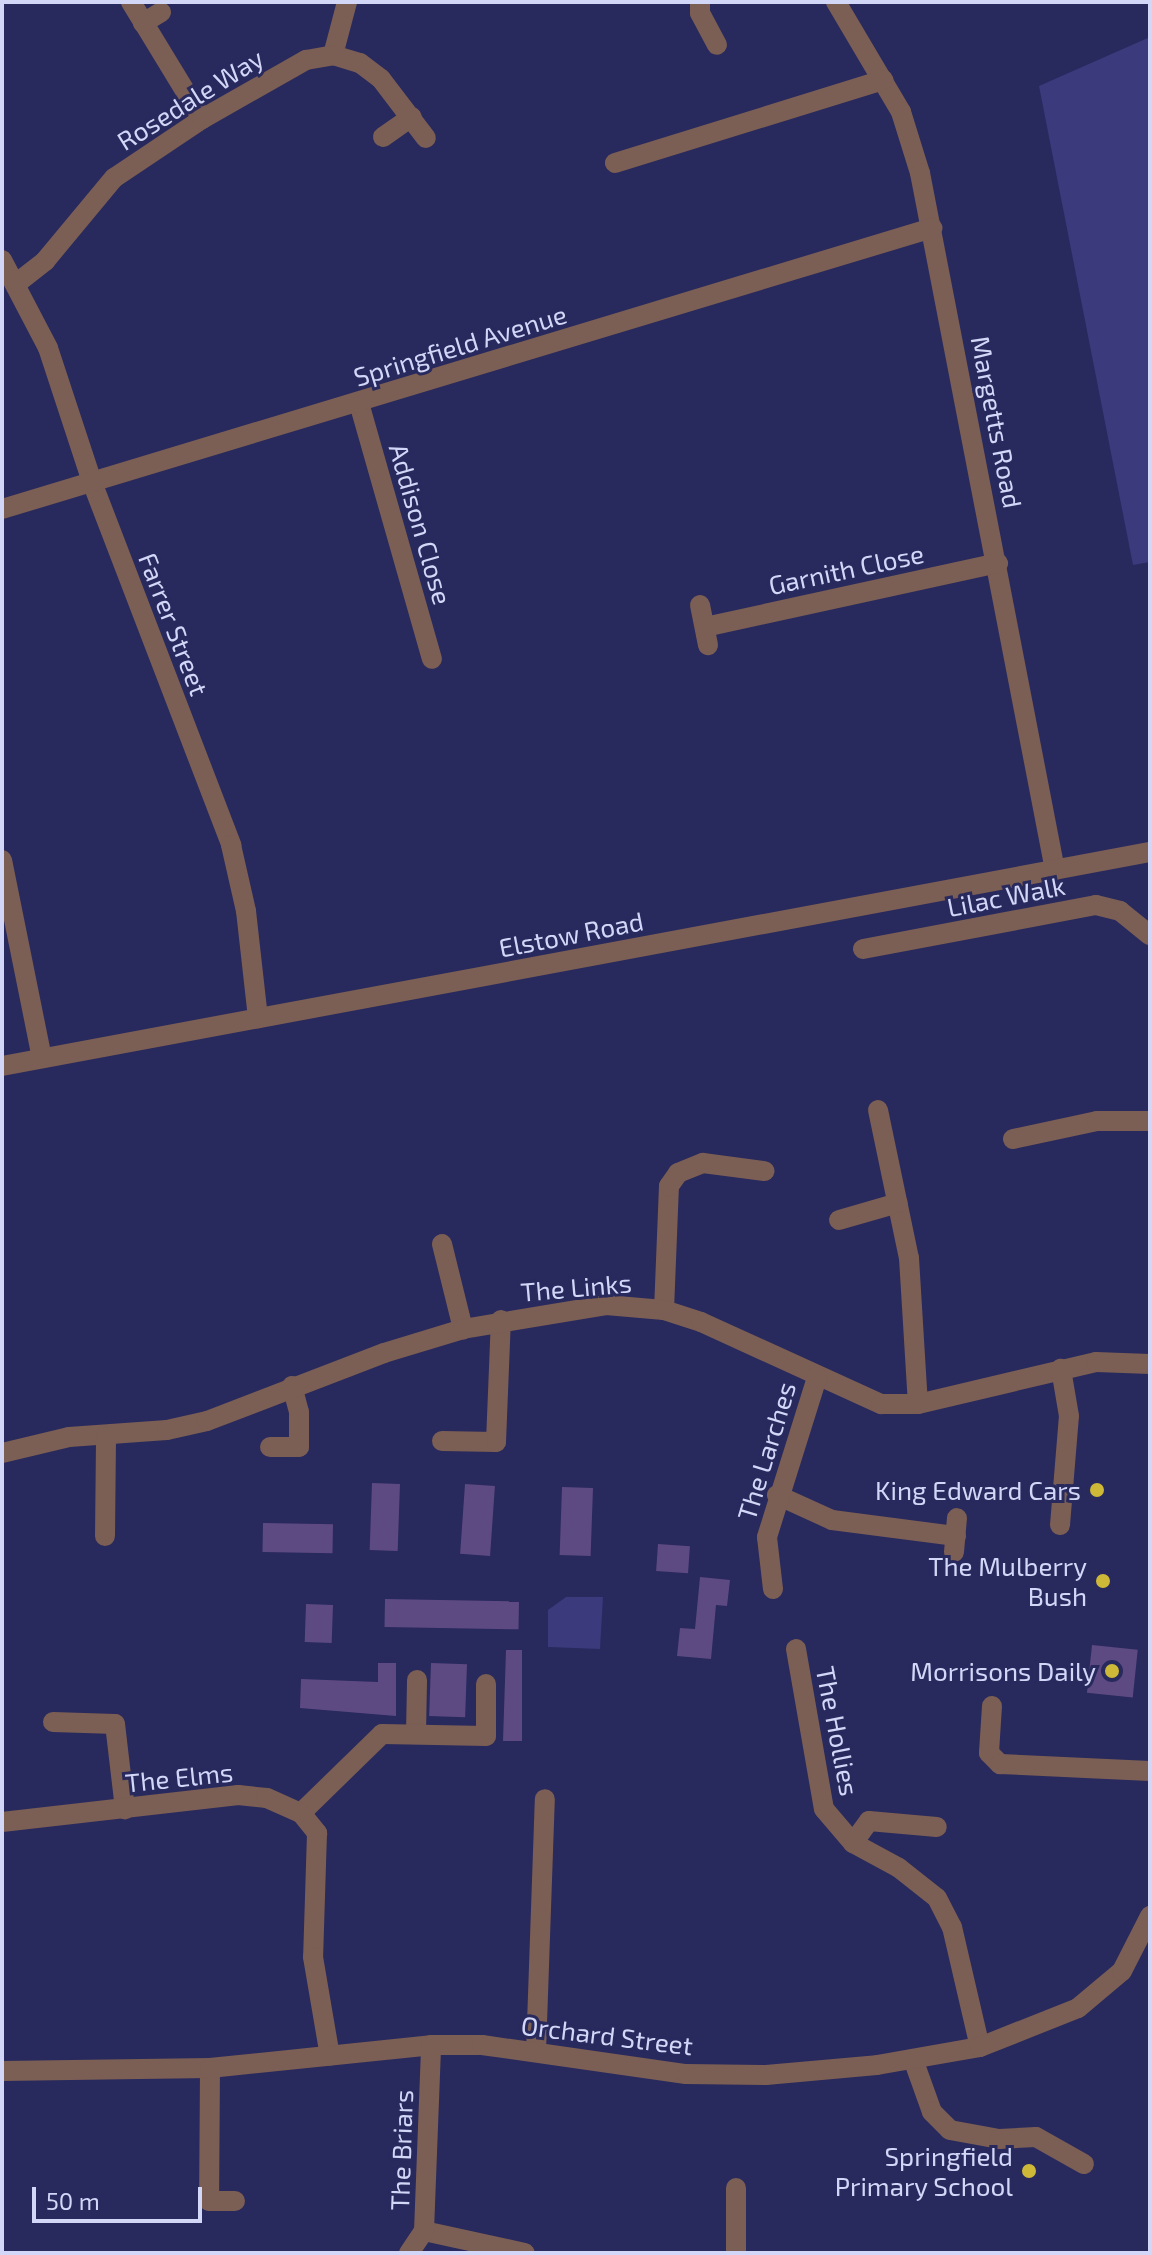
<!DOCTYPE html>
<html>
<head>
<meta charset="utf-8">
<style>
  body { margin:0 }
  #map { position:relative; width:1152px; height:2255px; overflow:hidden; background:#28295d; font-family:"Exo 2",sans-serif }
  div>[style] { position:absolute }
  .green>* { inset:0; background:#3a3a7d }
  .building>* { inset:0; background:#5e4a82; transform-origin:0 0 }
  .minor>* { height:20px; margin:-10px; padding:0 10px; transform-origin:10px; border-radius:10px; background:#7b5e54 }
  .dots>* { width:22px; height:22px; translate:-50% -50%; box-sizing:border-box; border:4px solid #28295d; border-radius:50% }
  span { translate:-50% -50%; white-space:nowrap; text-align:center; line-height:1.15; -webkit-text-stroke:6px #28295d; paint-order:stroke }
  .street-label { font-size:26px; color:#d2d7f8 }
  .poi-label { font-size:26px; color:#d2d7f8 }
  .right { translate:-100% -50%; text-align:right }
  .frame { position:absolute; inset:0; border:4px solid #d2d7f8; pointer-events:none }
  .scale { position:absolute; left:32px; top:2187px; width:170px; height:36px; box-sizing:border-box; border:4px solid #d2d7f8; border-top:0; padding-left:10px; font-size:24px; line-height:28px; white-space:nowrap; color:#d2d7f8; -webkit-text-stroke:6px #28295d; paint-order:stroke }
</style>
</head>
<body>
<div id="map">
  <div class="green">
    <div style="clip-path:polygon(1150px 37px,1150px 562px,1133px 565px,1039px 86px)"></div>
    <div style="clip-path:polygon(566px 1597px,603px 1597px,600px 1649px,548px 1647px,548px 1610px)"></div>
  </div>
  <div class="building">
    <div style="left:372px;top:1483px;width:28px;height:67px;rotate:2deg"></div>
    <div style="left:465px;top:1484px;width:30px;height:70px;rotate:4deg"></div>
    <div style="left:562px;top:1487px;width:31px;height:68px;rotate:2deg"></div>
    <div style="left:263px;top:1523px;width:70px;height:29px;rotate:1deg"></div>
    <div style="left:658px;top:1544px;width:32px;height:27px;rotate:4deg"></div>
    <div style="clip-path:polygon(700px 1577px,730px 1580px,727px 1606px,716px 1605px,711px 1659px,677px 1656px,680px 1628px,695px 1629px)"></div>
    <div style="left:385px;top:1599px;width:134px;height:28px;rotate:1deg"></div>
    <div style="left:306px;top:1604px;width:27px;height:38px;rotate:2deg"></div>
    <div style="left:1092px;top:1645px;width:46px;height:48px;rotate:6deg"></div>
    <div style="clip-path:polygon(506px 1650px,522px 1650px,522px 1741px,503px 1741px)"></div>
    <div style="clip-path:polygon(378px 1663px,396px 1663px,396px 1716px,300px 1708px,301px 1679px,378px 1682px)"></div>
    <div style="left:431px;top:1663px;width:36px;height:53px;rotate:2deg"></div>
  </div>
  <div class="minor">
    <div style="left:131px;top:2px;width:137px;rotate:58.7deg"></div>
    <div style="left:700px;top:2px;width:11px;rotate:90deg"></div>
    <div style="left:700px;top:13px;width:36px;rotate:62deg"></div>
    <div style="left:836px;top:2px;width:128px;rotate:59.4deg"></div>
    <div style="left:901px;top:112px;width:64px;rotate:72.7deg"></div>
    <div style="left:920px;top:173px;width:710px;rotate:79.04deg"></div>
    <div style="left:143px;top:23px;width:21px;rotate:-31deg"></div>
    <div style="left:333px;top:55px;width:55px;rotate:-75.2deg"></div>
    <div style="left:383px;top:137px;width:35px;rotate:-35deg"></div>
    <div style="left:615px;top:163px;width:281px;rotate:-17.2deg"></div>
    <div style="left:2px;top:260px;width:99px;rotate:62.4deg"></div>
    <div style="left:48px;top:348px;width:141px;rotate:71.8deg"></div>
    <div style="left:92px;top:482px;width:389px;rotate:69deg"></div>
    <div style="left:231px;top:845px;width:68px;rotate:77.2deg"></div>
    <div style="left:246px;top:911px;width:108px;rotate:83.6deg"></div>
    <div style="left:17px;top:283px;width:36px;rotate:-38deg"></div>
    <div style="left:45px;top:261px;width:108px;rotate:-50.3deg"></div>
    <div style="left:114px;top:178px;width:106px;rotate:-33.8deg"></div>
    <div style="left:202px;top:119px;width:120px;rotate:-29.6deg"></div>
    <div style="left:306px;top:60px;width:27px;rotate:-10deg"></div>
    <div style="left:333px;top:55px;width:28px;rotate:17deg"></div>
    <div style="left:360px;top:63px;width:26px;rotate:37deg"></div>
    <div style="left:381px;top:79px;width:74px;rotate:52.7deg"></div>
    <div style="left:359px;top:403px;width:266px;rotate:74.1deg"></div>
    <div style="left:2px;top:509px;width:972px;rotate:-16.81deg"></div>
    <div style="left:700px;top:605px;width:41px;rotate:78.7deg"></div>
    <div style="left:705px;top:627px;width:300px;rotate:-12.3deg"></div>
    <div style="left:2px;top:860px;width:202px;rotate:78.6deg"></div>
    <div style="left:863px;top:949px;width:237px;rotate:-10.7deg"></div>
    <div style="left:1096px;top:905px;width:25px;rotate:14deg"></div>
    <div style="left:1120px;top:911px;width:38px;rotate:39deg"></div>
    <div style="left:2px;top:1066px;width:1168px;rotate:-10.56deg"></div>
    <div style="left:878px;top:1110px;width:151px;rotate:78.2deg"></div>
    <div style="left:909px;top:1258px;width:146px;rotate:86.5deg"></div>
    <div style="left:1013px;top:1139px;width:86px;rotate:-12.1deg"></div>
    <div style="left:1097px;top:1121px;width:53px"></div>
    <div style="left:839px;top:1220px;width:61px;rotate:-16.1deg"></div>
    <div style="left:442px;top:1244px;width:88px;rotate:76.1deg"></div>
    <div style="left:664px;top:1310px;width:124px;rotate:-87.7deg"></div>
    <div style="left:669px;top:1186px;width:16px;rotate:-55deg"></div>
    <div style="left:678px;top:1173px;width:27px;rotate:-22deg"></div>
    <div style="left:703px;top:1163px;width:62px;rotate:7.5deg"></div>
    <div style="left:442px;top:1441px;width:54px;rotate:1.1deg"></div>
    <div style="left:496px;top:1442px;width:122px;rotate:-87.7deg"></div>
    <div style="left:270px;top:1447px;width:29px"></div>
    <div style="left:299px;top:1447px;width:35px;rotate:-90deg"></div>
    <div style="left:299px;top:1412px;width:27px;rotate:-105deg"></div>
    <div style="left:2px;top:1453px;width:69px;rotate:-13.4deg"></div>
    <div style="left:69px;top:1437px;width:98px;rotate:-4.1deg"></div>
    <div style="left:167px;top:1430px;width:41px;rotate:-12.7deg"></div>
    <div style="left:207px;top:1421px;width:190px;rotate:-21deg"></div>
    <div style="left:384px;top:1353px;width:83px;rotate:-16.9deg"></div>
    <div style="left:463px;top:1329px;width:145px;rotate:-9.5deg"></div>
    <div style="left:606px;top:1305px;width:58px;rotate:4.9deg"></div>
    <div style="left:664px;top:1310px;width:39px;rotate:18deg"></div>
    <div style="left:701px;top:1322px;width:198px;rotate:24.5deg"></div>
    <div style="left:881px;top:1404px;width:37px"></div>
    <div style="left:918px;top:1404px;width:183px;rotate:-13.3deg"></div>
    <div style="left:1096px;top:1362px;width:54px;rotate:2.1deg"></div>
    <div style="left:777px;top:1495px;width:60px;rotate:24.4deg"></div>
    <div style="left:832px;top:1520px;width:125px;rotate:7.4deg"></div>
    <div style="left:1060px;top:1525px;width:109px;rotate:-85.3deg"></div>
    <div style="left:1069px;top:1416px;width:48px;rotate:-99.7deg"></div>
    <div style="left:105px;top:1536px;width:100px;rotate:-89.4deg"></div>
    <div style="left:954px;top:1552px;width:34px;rotate:-85deg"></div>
    <div style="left:773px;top:1589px;width:52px;rotate:-96.6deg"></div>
    <div style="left:767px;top:1537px;width:168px;rotate:-72.6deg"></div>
    <div style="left:796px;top:1649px;width:162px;rotate:80.1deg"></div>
    <div style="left:824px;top:1809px;width:45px;rotate:49.5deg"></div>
    <div style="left:853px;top:1843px;width:52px;rotate:28.5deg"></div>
    <div style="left:899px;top:1868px;width:48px;rotate:38.3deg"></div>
    <div style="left:937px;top:1898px;width:33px;rotate:63deg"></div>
    <div style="left:952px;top:1927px;width:123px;rotate:76.9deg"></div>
    <div style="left:992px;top:1706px;width:47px;rotate:93.7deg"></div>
    <div style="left:989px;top:1753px;width:16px;rotate:45deg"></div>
    <div style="left:1000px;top:1764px;width:150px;rotate:2.7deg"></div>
    <div style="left:53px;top:1722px;width:62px;rotate:1.8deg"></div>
    <div style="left:115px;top:1724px;width:86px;rotate:83.3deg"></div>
    <div style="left:416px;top:1734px;width:54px;rotate:-88.9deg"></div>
    <div style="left:301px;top:1813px;width:113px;rotate:-44.3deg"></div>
    <div style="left:382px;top:1734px;width:104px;rotate:1.1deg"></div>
    <div style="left:486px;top:1736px;width:52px;rotate:-90deg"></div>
    <div style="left:2px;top:1822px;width:238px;rotate:-6.5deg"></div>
    <div style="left:238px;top:1795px;width:29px;rotate:6deg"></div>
    <div style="left:267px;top:1798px;width:37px;rotate:24deg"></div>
    <div style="left:301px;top:1813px;width:26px;rotate:51deg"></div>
    <div style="left:317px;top:1833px;width:124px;rotate:91.8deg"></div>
    <div style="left:313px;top:1957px;width:100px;rotate:80.3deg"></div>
    <div style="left:853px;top:1843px;width:27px;rotate:-54deg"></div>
    <div style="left:869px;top:1821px;width:68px;rotate:5deg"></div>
    <div style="left:536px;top:2052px;width:253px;rotate:-88deg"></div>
    <div style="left:913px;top:2059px;width:56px;rotate:70.3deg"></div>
    <div style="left:932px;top:2112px;width:25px;rotate:45deg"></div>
    <div style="left:950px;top:2130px;width:50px;rotate:10.4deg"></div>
    <div style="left:999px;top:2139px;width:37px;rotate:-3deg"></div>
    <div style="left:1036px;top:2137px;width:55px;rotate:29.4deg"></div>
    <div style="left:210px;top:2068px;width:133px;rotate:90.4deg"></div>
    <div style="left:209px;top:2201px;width:26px"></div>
    <div style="left:2px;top:2071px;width:208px;rotate:-0.8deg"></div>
    <div style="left:210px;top:2068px;width:222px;rotate:-5.9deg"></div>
    <div style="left:431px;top:2045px;width:51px"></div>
    <div style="left:482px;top:2045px;width:206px;rotate:8.1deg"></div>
    <div style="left:686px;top:2074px;width:80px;rotate:0.7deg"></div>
    <div style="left:766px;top:2075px;width:111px;rotate:-5.1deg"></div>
    <div style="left:877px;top:2065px;width:105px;rotate:-9.9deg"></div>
    <div style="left:980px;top:2047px;width:105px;rotate:-21.7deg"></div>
    <div style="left:1078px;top:2008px;width:57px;rotate:-40.1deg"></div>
    <div style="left:1122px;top:1971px;width:62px;rotate:-63deg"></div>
    <div style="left:424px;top:2231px;width:103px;rotate:12.3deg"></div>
    <div style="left:409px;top:2253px;width:27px;rotate:-56deg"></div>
    <div style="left:424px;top:2231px;width:186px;rotate:-87.8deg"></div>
    <div style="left:736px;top:2253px;width:65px;rotate:-90deg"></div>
  </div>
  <div class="dots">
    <div style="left:1097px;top:1490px;background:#ceb837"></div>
    <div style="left:1103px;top:1581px;background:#ceb837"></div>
    <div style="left:1112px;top:1671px;background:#ceb837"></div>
    <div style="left:1029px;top:2171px;background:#ceb837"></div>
  </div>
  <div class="street-label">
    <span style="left:190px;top:99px;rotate:-32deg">Rosedale Way</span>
    <span style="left:460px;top:345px;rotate:-17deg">Springfield Avenue</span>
    <span style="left:997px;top:422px;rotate:79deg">Margetts Road</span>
    <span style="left:421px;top:524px;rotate:74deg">Addison Close</span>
    <span style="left:846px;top:569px;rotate:-12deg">Garnith Close</span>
    <span style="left:174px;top:624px;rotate:69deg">Farrer Street</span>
    <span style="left:1006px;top:896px;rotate:-11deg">Lilac Walk</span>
    <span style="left:571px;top:934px;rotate:-11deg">Elstow Road</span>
    <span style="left:576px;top:1287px;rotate:-5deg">The Links</span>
    <span style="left:766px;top:1451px;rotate:-73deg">The Larches</span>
    <span style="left:838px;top:1731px;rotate:79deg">The Hollies</span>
    <span style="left:179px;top:1777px;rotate:-6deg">The Elms</span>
    <span style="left:607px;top:2035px;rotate:7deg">Orchard Street</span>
    <span style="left:401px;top:2150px;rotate:-88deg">The Briars</span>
  </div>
  <div class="poi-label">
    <span class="right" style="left:1081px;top:1490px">King Edward Cars</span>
    <span class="right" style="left:1087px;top:1581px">The Mulberry<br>Bush</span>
    <span class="right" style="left:1096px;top:1671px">Morrisons Daily</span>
    <span class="right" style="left:1013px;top:2171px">Springfield<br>Primary School</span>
  </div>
  <div class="frame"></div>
  <div class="scale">50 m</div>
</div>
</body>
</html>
